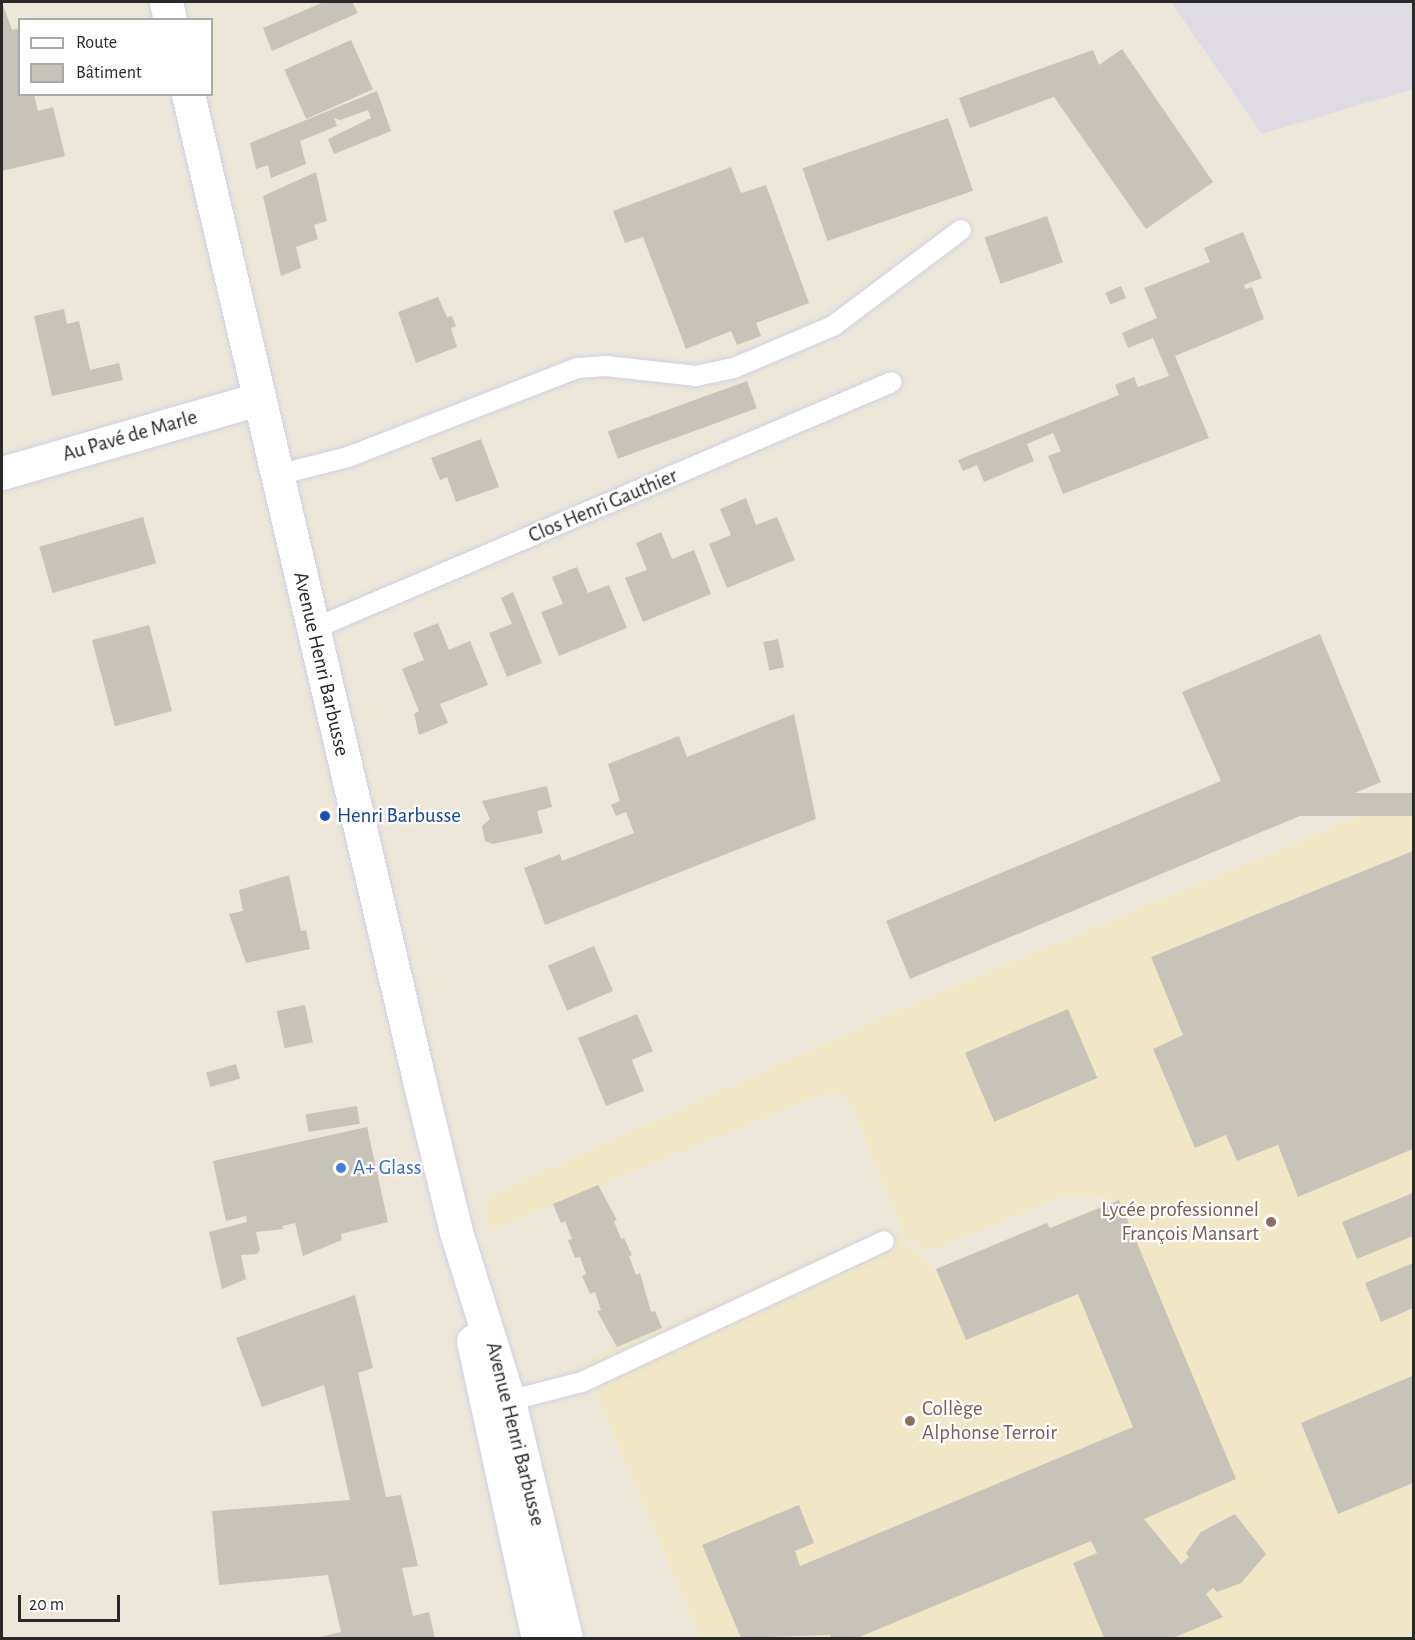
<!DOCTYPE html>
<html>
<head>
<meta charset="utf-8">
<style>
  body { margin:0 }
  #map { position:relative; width:1415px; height:1640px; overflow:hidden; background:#ede7d9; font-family:"Alegreya Sans",sans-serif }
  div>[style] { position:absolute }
  .industrial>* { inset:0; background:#dedbe5 }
  .education>* { inset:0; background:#f1e7c6 }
  .building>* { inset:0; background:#c8c3b9; transform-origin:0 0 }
  .roads { filter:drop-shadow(0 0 2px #ced0e4) drop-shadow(0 0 2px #ced0e4) }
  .lane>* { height:20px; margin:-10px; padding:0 10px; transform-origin:10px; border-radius:10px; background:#fff }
  .street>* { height:33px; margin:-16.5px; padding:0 16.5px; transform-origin:16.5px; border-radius:16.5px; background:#fff }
  .secondary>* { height:33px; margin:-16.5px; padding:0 16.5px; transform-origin:16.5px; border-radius:16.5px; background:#fff }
  .dots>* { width:16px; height:16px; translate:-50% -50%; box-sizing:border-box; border:3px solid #fff; border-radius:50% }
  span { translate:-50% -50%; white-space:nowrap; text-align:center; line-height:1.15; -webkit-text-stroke:4.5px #fff; paint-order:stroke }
  .street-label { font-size:21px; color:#292929 }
  .transit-label { font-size:21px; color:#164399 }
  .left { translate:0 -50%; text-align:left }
  .shop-label { font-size:21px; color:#366cbe }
  .education-label { font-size:21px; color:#785e54 }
  .right { translate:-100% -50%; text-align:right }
  .frame { position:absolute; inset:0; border:3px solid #292929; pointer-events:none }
  .legend { position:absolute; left:18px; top:18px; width:195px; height:78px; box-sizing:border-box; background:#fff; border:2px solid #a9a9a9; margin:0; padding:8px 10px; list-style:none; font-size:18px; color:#292929 }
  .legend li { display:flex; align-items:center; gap:12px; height:30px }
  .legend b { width:30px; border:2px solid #a9a9a9 }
  .scale { position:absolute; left:18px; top:1595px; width:102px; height:27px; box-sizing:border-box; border:3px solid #292929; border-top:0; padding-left:8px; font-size:18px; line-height:21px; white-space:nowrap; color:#292929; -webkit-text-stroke:4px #fff; paint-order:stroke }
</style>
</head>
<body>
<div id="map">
  <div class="industrial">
    <div style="clip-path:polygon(1171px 2px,1413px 2px,1413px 89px,1262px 134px)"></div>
  </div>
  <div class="education">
    <div style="clip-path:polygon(1413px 794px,1413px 1631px,1403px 1638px,701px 1638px,583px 1363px,887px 1227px,936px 1269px,1117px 1200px,1067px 1195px,931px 1251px,907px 1240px,847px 1095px,828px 1092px,490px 1230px,485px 1198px,915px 1003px)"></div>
  </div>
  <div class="building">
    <div style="clip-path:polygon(2px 2px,12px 30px,20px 28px,20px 94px,34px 94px,38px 111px,53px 107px,65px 156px,2px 171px)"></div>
    <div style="clip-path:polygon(324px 2px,352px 2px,358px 13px,272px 51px,263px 28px)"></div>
    <div style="left:351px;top:40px;width:54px;height:73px;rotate:66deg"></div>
    <div style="clip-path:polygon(1122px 49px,1213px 182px,1146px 229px,1054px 97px,970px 128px,959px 98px,1093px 50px,1099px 65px)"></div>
    <div style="clip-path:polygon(377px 91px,391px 131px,334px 154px,328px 139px,371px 118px,368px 110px,340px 120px,334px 118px,337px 126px,300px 141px,306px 164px,271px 178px,268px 165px,256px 169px,250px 143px)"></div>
    <div style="left:948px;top:118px;width:77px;height:154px;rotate:71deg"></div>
    <div style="clip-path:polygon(731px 167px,741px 193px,766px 185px,809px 303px,756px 323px,761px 336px,737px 345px,731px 331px,686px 349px,643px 237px,625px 243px,613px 211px)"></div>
    <div style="clip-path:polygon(316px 172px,327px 221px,314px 225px,318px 239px,296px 247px,301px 268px,281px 276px,263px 196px)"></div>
    <div style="left:1047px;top:216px;width:49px;height:66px;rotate:71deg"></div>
    <div style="clip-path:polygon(1243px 232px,1262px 278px,1244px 285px,1246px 289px,1252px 287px,1264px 319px,1175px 356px,1209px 438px,1063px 494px,1048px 456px,1061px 451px,1053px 433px,1027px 444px,1034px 461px,984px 482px,977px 465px,963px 471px,958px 460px,1119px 395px,1115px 385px,1134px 377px,1138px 387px,1169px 376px,1153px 338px,1128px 348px,1122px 333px,1157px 318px,1144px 288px,1210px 262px,1204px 248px)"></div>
    <div style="left:1121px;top:286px;width:13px;height:17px;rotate:67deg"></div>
    <div style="clip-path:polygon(438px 297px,447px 317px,452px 316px,456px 326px,451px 328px,457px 347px,416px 363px,398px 312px)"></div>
    <div style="clip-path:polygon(64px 309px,67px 324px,79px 321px,90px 370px,119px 363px,123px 380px,52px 396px,34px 316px)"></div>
    <div style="left:747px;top:381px;width:29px;height:148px;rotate:70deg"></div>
    <div style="clip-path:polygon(481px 439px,499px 487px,456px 502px,447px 477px,440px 480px,431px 458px)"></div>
    <div style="clip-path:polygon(746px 498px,756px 525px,777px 517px,795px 560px,727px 588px,709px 544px,731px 535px,720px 509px)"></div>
    <div style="left:143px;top:517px;width:48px;height:108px;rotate:74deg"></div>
    <div style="clip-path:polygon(661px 532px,672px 559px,694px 550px,711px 594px,643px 622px,625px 578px,647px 570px,636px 543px)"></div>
    <div style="clip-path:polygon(577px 567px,588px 593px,609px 585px,627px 628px,559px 656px,541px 612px,563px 604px,552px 577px)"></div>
    <div style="clip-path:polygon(513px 592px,542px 663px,507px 677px,489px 633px,512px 624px,501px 598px)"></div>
    <div style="clip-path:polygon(438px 623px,449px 650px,470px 641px,488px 685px,440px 704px,448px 723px,419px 735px,414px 714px,419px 711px,402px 669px,424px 660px,413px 633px)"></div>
    <div style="left:149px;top:625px;width:89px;height:59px;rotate:75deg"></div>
    <div style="clip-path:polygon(1320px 634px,1381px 782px,910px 979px,886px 921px,1221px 781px,1182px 692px)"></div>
    <div style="left:778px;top:639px;width:29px;height:15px;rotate:78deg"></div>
    <div style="clip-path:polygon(794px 714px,816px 819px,545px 925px,524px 868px,560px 854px,562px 861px,634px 833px,626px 812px,616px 816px,611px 805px,620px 801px,608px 764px,679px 736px,687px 757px)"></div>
    <div style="clip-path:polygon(547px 786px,552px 807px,537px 811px,543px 833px,493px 844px,485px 841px,482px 826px,490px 819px,482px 801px)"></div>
    <div style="left:1413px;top:793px;width:23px;height:159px;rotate:90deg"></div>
    <div style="clip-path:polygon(1413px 851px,1413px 1149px,1298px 1197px,1278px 1145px,1237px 1161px,1226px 1135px,1195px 1148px,1153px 1049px,1183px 1035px,1151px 957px)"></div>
    <div style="clip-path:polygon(289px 875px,301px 931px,306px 930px,310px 949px,246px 963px,229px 914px,243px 911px,239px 890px)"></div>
    <div style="left:594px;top:946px;width:49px;height:50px;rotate:67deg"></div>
    <div style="left:305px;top:1005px;width:38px;height:29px;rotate:78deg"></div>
    <div style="left:1068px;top:1009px;width:75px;height:112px;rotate:67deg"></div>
    <div style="clip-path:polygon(637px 1014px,653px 1051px,632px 1060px,644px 1091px,606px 1106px,578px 1038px)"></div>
    <div style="left:236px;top:1064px;width:15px;height:31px;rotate:74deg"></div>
    <div style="left:357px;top:1106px;width:18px;height:52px;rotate:81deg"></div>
    <div style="clip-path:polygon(367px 1127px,388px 1222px,341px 1234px,342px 1240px,303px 1256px,295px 1223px,282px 1226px,284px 1229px,256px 1232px,260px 1250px,257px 1254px,241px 1255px,246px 1279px,222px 1289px,209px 1232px,247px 1222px,246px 1216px,226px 1221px,213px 1161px)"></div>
    <div style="clip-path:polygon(598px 1185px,617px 1220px,614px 1221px,621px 1239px,624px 1238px,632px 1255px,629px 1256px,636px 1275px,640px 1273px,651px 1312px,655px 1311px,662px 1328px,617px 1347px,597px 1311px,601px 1310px,595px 1292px,590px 1294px,582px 1276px,586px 1274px,580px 1257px,575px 1258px,568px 1240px,572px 1239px,565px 1221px,561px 1223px,553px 1204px)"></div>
    <div style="clip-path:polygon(1413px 1193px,1413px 1236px,1357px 1259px,1342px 1222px)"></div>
    <div style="clip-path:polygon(1119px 1200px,1236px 1479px,1144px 1519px,1181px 1564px,1189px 1557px,1186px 1553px,1201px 1532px,1235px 1514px,1266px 1554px,1241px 1583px,1217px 1592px,1213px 1588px,1206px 1594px,1223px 1617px,1173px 1638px,1104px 1638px,1073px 1563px,1097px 1553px,1091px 1541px,857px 1638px,831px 1638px,830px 1635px,741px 1638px,702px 1545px,799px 1505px,814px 1543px,795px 1551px,800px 1566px,1133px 1427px,1078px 1294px,966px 1340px,936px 1269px,1047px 1223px,1050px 1228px)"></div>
    <div style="clip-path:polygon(1413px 1263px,1413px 1308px,1381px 1322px,1365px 1283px)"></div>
    <div style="clip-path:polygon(355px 1295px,373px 1368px,358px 1373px,386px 1497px,401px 1495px,418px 1566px,402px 1568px,413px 1616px,429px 1612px,435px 1638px,316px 1638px,341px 1632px,328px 1575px,219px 1585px,212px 1511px,350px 1500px,324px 1385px,262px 1407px,236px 1338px)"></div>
    <div style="clip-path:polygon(1412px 1376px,1413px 1483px,1338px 1514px,1301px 1423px)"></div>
  </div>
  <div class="roads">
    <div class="lane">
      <div style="left:277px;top:475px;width:73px;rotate:-14.2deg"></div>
      <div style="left:348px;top:457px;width:247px;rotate:-21.2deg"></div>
      <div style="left:578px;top:368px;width:28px;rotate:-4deg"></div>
      <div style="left:606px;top:366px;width:91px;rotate:6.3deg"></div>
      <div style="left:696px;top:376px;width:39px;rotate:-12deg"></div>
      <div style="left:734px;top:368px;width:108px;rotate:-23deg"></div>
      <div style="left:833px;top:326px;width:160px;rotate:-36.9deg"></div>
      <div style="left:313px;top:629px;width:629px;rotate:-23.1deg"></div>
      <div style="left:500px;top:1403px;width:85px;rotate:-14.4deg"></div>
      <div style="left:582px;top:1382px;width:333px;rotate:-25deg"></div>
    </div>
    <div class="street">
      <div style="left:2px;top:473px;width:267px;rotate:-16.1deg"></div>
    </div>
    <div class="secondary">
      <div style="left:166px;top:2px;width:18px;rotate:77deg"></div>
      <div style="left:188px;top:94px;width:1013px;rotate:76.81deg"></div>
      <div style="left:419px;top:1080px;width:156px;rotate:76.3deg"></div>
      <div style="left:456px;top:1232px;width:177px;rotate:72.6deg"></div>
      <div style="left:509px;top:1401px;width:244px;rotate:76.5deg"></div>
      <div style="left:473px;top:1341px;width:304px;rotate:77.7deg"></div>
    </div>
  </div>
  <div class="dots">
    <div style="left:325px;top:816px;background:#1a4fb4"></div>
    <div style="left:341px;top:1168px;background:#3f7fe0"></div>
    <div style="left:1271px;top:1222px;background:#8d6e63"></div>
    <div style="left:910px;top:1421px;background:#8d6e63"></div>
  </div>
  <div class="street-label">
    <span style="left:130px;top:436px;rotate:-16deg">Au Pavé de Marle</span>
    <span style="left:603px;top:506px;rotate:-23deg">Clos Henri Gauthier</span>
    <span style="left:321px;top:664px;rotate:77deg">Avenue Henri Barbusse</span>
    <span style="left:515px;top:1434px;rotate:76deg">Avenue Henri Barbusse</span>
  </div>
  <div class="transit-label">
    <span class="left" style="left:337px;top:816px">Henri Barbusse</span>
  </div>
  <div class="shop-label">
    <span class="left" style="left:353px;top:1168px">A+ Glass</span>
  </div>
  <div class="education-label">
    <span class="right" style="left:1259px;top:1222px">Lycée professionnel<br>François Mansart</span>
    <span class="left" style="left:922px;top:1421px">Collège<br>Alphonse Terroir</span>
  </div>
  <div class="frame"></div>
  <ul class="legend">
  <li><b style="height:8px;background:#fff"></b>Route</li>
  <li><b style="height:16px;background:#c8c3b9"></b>Bâtiment</li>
  </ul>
  <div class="scale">20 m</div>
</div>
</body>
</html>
